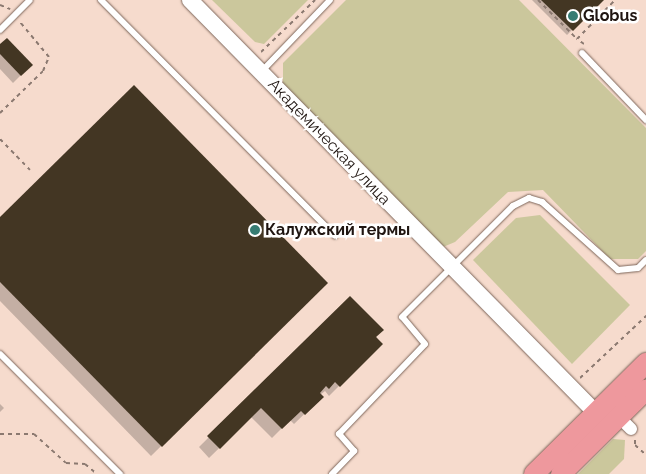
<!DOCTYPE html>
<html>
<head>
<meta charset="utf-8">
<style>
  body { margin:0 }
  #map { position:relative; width:646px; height:474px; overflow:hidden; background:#f6dbcd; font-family:Raleway,sans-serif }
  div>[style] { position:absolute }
  .green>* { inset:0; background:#cbc79c }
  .shadow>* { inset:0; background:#0003 }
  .building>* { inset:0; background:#433623 }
  .path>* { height:2px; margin-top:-1px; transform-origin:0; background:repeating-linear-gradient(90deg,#8b7970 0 4px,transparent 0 8px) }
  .roads { filter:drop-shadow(0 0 1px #7d665a) drop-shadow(0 0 1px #7d665a) }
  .service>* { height:6px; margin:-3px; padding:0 3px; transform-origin:3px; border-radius:3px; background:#fff }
  .minor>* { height:12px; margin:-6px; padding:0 6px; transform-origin:6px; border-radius:6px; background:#fff }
  .tertiary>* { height:16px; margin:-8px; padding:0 8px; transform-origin:8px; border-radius:8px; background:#fff }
  .primary>* { height:20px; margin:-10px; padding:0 10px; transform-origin:10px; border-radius:10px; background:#ee989d }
  .dots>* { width:14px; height:14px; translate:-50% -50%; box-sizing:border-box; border:2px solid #fff; border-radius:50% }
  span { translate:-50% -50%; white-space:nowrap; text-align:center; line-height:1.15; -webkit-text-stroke:5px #fff; paint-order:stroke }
  .poi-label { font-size:16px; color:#1f1511; font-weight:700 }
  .left { translate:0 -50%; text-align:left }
  .street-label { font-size:16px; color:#1f1511 }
</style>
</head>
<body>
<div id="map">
  <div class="green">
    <div style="clip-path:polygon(212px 0,308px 0,264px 44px,255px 42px)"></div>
    <div style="clip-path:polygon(346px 0,519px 0,646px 128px,646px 251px,638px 259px,610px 259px,543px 190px,508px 192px,455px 242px,443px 247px,283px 85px,283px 63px)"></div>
    <div style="clip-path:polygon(540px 215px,630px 305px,572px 364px,473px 260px,516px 218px)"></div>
    <div style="clip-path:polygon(613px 439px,625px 440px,624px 459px,609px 474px,578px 474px)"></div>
  </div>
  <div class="shadow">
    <div style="clip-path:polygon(532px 0,602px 0,567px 35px)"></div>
    <div style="clip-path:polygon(0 46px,31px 65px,13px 83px,0 69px)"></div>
    <div style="clip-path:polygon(0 219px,327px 283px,151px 456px,0 301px)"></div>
    <div style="clip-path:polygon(350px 297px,381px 344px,329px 396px,325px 391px,320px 395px,322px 397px,294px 424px,290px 420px,272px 438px,251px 417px,209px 458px,199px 447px)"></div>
    <div style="clip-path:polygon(0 404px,4px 408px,0 412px)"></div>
  </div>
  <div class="building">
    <div style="clip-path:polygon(541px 0,604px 0,573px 31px)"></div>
    <div style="clip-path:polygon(7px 38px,33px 65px,21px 76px,0 54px,0 44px)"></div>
    <div style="clip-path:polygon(134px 85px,328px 283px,162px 447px,0 282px,0 217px)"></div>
    <div style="clip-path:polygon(350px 296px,384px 330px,376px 337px,383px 344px,340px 387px,335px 382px,329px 389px,326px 386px,320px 393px,324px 397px,305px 415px,301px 411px,282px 429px,261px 408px,220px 449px,207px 436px)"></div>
  </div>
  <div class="path">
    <div style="left:538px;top:0;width:55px;rotate:45deg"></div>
    <div style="left:0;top:5px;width:11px;rotate:22deg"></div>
    <div style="left:584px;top:44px;width:9px;rotate:-144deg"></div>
    <div style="left:577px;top:39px;width:54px;rotate:-45.7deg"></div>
    <div style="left:261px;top:52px;width:75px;rotate:-43.9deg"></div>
    <div style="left:0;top:113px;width:60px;rotate:-44.3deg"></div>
    <div style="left:43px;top:71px;width:15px;rotate:-67deg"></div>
    <div style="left:49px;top:57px;width:45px;rotate:-129.6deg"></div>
    <div style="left:0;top:139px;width:43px;rotate:45.9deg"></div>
    <div style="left:580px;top:378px;width:91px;rotate:-43.2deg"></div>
    <div style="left:0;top:434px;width:34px"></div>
    <div style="left:34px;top:434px;width:43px;rotate:42.2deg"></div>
    <div style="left:66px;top:463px;width:19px;rotate:3deg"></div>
    <div style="left:85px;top:464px;width:16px;rotate:40deg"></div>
    <div style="left:635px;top:440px;width:5px;rotate:90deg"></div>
    <div style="left:635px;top:445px;width:15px;rotate:42deg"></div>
  </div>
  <div class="roads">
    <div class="service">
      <div style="left:101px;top:0;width:332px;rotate:45.2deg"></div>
      <div style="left:0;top:30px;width:42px;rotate:-45deg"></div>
      <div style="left:582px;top:53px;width:93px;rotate:46.3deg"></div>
      <div style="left:262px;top:71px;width:98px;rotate:-46.2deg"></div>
      <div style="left:0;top:354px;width:170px;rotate:45deg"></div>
      <div style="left:332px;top:474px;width:32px;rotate:-46deg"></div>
      <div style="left:354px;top:451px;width:23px;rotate:-131deg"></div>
      <div style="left:339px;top:434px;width:124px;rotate:-46.3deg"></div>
      <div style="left:425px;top:344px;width:35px;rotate:-130deg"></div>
      <div style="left:402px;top:317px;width:157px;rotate:-45deg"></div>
      <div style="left:513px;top:206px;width:18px;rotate:-27deg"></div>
      <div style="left:529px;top:198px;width:14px;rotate:17deg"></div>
      <div style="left:542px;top:202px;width:102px;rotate:41.8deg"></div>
      <div style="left:618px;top:270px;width:20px;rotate:-6deg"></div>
      <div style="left:638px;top:268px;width:11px;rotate:-45deg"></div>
    </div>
    <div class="minor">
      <div style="left:619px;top:417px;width:17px;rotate:45deg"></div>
    </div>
    <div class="tertiary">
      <div style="left:190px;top:0;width:578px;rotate:45.49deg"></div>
    </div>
    <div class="primary">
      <div style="left:534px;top:474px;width:158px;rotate:-44.7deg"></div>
      <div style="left:561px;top:474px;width:120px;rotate:-44.7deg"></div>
    </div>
  </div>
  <div class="dots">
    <div style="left:573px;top:16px;background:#367c73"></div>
    <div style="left:255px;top:230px;background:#367c73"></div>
  </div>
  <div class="poi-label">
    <span class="left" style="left:583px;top:16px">Globus</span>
    <span class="left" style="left:265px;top:230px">Калужский термы</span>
  </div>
  <div class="street-label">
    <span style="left:329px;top:142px;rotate:46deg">Академическая улица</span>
  </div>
</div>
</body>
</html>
